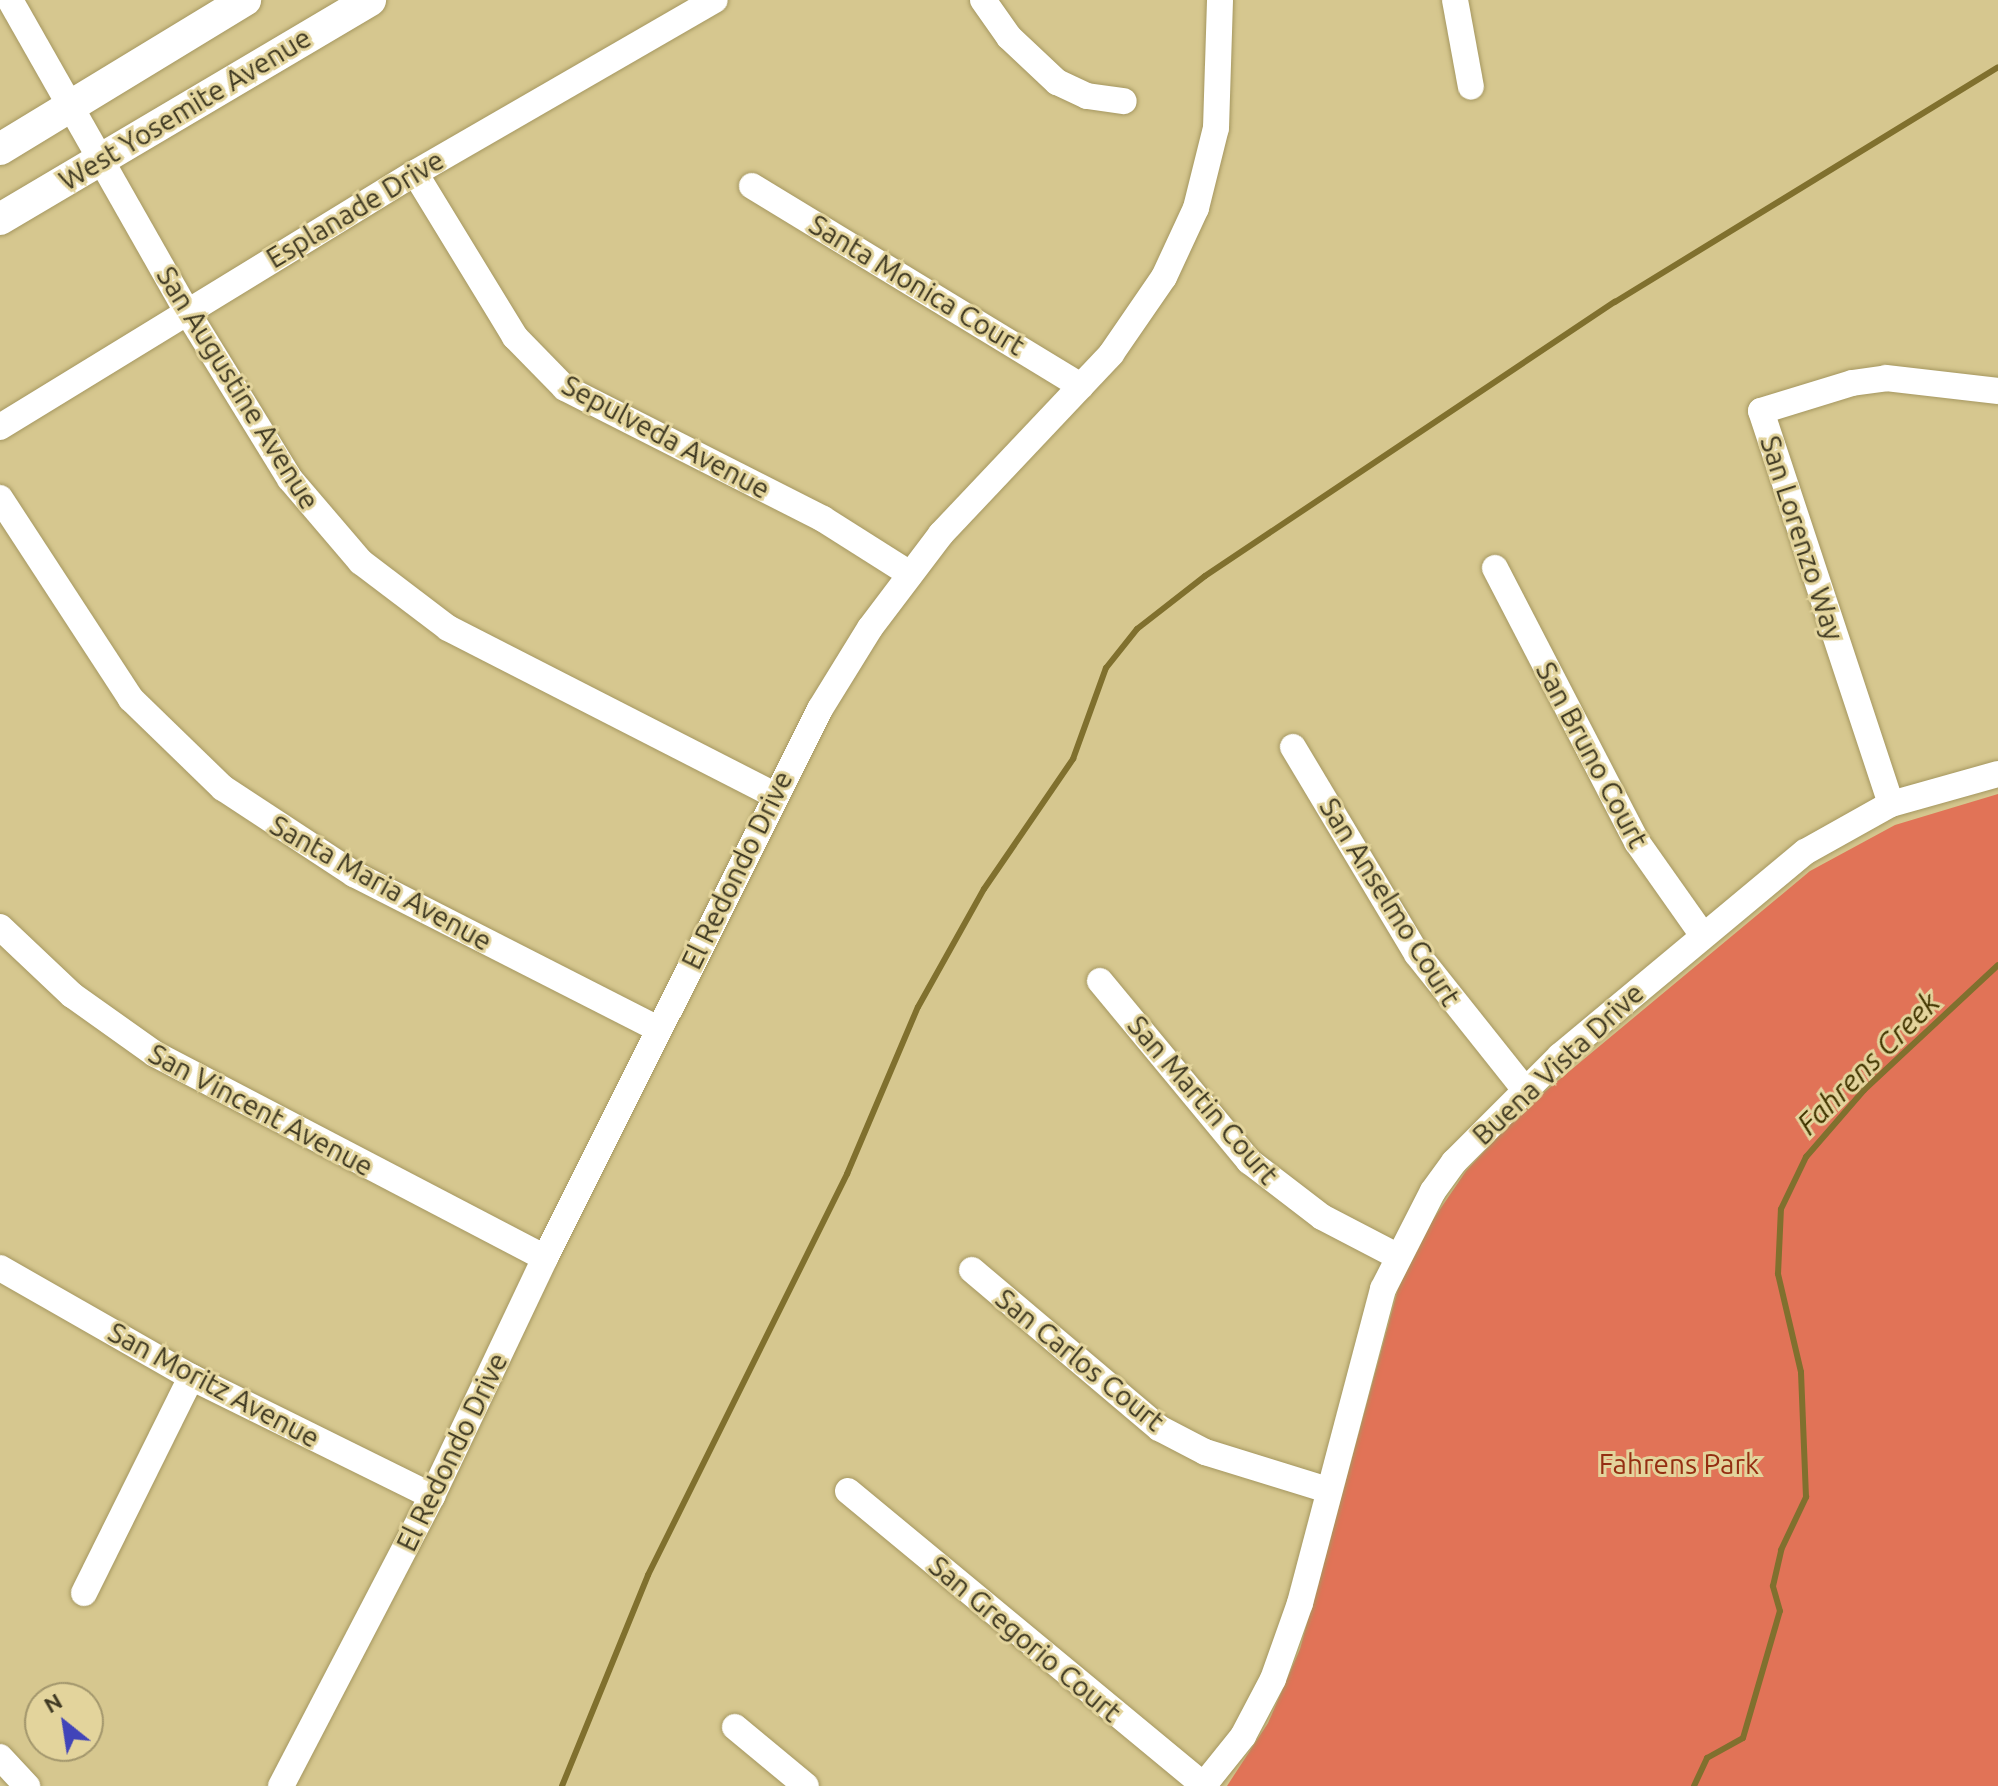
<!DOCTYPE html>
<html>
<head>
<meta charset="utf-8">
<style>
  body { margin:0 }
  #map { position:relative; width:1998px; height:1786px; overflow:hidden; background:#d6c78f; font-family:Ubuntu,sans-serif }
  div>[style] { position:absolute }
  .green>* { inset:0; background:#e17357 }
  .stream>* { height:6px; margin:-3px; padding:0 3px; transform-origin:3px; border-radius:3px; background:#80702e }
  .roads { filter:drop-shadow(0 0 2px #a59760) drop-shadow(0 0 2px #a59760) }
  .minor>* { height:26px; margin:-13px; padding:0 13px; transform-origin:13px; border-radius:13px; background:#fff }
  .major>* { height:32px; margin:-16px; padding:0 16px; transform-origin:16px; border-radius:16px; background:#fff }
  span { translate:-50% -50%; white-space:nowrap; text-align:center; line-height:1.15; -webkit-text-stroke:6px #e3d49c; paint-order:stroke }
  .street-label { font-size:28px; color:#403a23 }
  .park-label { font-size:28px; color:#942e12 }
  .water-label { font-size:30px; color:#413500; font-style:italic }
  .north { position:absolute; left:24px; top:1682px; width:80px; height:80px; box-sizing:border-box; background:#e3d49c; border:2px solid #a2966c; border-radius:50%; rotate:330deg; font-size:22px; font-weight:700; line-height:32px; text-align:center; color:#403a23 }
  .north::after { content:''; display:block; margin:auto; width:28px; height:36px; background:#4144b9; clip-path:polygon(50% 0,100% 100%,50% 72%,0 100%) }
</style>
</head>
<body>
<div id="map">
  <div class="green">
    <div style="clip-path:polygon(1998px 794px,1998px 1786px,1227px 1786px,1268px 1723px,1300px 1649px,1398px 1289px,1428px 1227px,1466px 1171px,1524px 1109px,1810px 871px,1895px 825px)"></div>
  </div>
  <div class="stream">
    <div style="left:562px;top:1786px;width:228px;rotate:-67.8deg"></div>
    <div style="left:648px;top:1575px;width:448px;rotate:-63.6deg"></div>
    <div style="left:847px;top:1174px;width:181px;rotate:-67deg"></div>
    <div style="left:918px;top:1007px;width:135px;rotate:-60.8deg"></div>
    <div style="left:984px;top:889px;width:158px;rotate:-55.6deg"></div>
    <div style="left:1073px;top:759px;width:97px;rotate:-70.1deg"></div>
    <div style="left:1106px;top:668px;width:50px;rotate:-51.5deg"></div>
    <div style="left:1137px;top:629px;width:86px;rotate:-37.9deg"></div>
    <div style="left:1205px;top:576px;width:493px;rotate:-33.8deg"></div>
    <div style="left:1615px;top:302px;width:449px;rotate:-31.5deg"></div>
    <div style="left:1694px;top:1786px;width:31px;rotate:-65deg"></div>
    <div style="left:1707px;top:1758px;width:41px;rotate:-29.1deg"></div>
    <div style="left:1743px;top:1738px;width:132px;rotate:-73.8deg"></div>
    <div style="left:1780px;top:1611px;width:26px;rotate:-106deg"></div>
    <div style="left:1773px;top:1586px;width:37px;rotate:-77deg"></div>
    <div style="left:1781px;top:1550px;width:59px;rotate:-64.7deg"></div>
    <div style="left:1806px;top:1497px;width:125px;rotate:-92.3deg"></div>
    <div style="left:1801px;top:1372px;width:101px;rotate:-103.2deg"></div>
    <div style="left:1778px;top:1274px;width:65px;rotate:-87.4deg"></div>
    <div style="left:1781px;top:1209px;width:58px;rotate:-64.3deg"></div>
    <div style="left:1806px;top:1157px;width:89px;rotate:-49.1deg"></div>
    <div style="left:1864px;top:1090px;width:183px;rotate:-43deg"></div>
  </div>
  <div class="roads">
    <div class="minor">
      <div style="left:10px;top:0;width:356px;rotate:60.4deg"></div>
      <div style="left:186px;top:310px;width:198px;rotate:58.4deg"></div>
      <div style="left:290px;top:479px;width:109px;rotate:49.5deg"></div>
      <div style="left:361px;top:562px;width:109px;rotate:37.2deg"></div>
      <div style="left:448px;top:628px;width:366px;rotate:27.1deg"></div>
      <div style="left:983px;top:0;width:45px;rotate:54.9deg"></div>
      <div style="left:1009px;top:37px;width:66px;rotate:43.2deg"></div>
      <div style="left:1057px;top:82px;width:33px;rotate:25deg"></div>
      <div style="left:1087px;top:96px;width:37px;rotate:8deg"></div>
      <div style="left:1455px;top:0;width:88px;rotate:79.6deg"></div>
      <div style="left:415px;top:173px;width:192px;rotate:58.6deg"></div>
      <div style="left:515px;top:337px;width:71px;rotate:45.6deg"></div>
      <div style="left:565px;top:388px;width:289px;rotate:26.9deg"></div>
      <div style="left:823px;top:519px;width:103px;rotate:32.3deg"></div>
      <div style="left:752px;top:186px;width:385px;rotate:31.3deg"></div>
      <div style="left:0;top:427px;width:487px;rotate:-31.5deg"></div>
      <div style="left:415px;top:173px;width:346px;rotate:-30deg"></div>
      <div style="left:0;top:498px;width:240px;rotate:56.9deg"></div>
      <div style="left:131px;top:699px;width:128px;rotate:44.1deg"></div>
      <div style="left:223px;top:788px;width:157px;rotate:33.3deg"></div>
      <div style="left:354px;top:874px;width:341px;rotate:27deg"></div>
      <div style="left:1495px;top:568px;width:309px;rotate:62.6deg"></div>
      <div style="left:1637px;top:842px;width:113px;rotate:54.8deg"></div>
      <div style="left:1293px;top:747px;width:241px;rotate:59.1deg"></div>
      <div style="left:1417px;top:954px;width:174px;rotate:51.5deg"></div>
      <div style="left:1891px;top:804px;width:414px;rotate:-108.3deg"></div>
      <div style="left:1761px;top:411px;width:95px;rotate:-17.1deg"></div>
      <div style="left:1852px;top:383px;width:34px;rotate:-8deg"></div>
      <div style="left:1886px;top:378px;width:113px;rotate:6.6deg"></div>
      <div style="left:0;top:927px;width:99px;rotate:43.4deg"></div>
      <div style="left:72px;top:995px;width:102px;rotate:35.4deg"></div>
      <div style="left:155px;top:1054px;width:440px;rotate:27.6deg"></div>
      <div style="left:1100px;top:981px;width:234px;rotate:50.4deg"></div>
      <div style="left:1249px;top:1161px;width:92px;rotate:37.5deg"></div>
      <div style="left:1322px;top:1217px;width:85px;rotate:27.5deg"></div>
      <div style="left:0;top:1268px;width:220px;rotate:29.7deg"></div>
      <div style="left:191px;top:1377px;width:269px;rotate:26.3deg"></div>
      <div style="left:972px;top:1270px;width:245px;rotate:40.2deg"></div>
      <div style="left:1159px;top:1428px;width:52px;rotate:27.6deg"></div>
      <div style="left:1205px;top:1452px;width:129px;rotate:17.2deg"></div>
      <div style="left:848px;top:1491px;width:462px;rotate:39.6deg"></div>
      <div style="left:84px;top:1593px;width:241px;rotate:-63.6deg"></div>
      <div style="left:735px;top:1727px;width:92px;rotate:39.7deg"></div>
      <div style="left:0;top:1757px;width:40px;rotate:47deg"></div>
      <div style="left:281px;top:1786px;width:327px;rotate:-62.5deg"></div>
      <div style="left:432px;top:1496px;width:263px;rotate:-64.6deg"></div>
      <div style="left:545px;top:1258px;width:614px;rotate:-63.39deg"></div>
      <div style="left:820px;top:709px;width:95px;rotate:-58.3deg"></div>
      <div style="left:870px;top:628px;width:118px;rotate:-52.9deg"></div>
      <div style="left:941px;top:534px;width:248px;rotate:-46.6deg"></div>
      <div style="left:1111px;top:354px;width:93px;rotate:-55.5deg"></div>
      <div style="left:1164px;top:277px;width:76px;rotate:-65.1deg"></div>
      <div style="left:1196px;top:208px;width:82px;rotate:-76deg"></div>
      <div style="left:1216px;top:128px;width:128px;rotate:-88.2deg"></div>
      <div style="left:1203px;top:1786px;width:64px;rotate:-51.3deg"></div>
      <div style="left:1243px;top:1736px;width:64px;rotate:-62.2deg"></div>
      <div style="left:1273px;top:1679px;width:81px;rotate:-70.4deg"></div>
      <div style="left:1300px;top:1603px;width:325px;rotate:-75.2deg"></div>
      <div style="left:1383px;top:1289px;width:110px;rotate:-63deg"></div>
      <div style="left:1433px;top:1191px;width:36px;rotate:-54deg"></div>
      <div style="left:1454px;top:1162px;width:150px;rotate:-45deg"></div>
      <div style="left:1560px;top:1056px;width:319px;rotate:-39.8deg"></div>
      <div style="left:1805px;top:852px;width:98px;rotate:-29.2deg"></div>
      <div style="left:1891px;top:804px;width:111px;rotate:-15.7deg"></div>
    </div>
    <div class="major">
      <div style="left:0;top:149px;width:287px;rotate:-31.3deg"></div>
      <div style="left:0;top:219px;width:430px;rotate:-30.6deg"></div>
    </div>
  </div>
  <div class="street-label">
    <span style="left:185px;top:109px;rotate:-31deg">West Yosemite Avenue</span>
    <span style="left:355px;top:209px;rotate:-31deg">Esplanade Drive</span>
    <span style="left:917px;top:285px;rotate:31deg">Santa Monica Court</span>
    <span style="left:238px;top:388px;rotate:58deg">San Augustine Avenue</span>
    <span style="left:666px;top:437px;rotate:28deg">Sepulveda Avenue</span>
    <span style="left:1802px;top:538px;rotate:72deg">San Lorenzo Way</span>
    <span style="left:1592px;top:755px;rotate:62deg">San Bruno Court</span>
    <span style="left:737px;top:870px;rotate:-64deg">El Redondo Drive</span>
    <span style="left:381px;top:883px;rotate:29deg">Santa Maria Avenue</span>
    <span style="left:1390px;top:902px;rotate:58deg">San Anselmo Court</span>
    <span style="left:1558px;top:1064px;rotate:-43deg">Buena Vista Drive</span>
    <span style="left:1203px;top:1100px;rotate:49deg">San Martin Court</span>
    <span style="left:261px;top:1110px;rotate:28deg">San Vincent Avenue</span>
    <span style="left:1080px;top:1360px;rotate:39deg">San Carlos Court</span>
    <span style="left:214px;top:1385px;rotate:28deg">San Moritz Avenue</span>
    <span style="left:452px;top:1452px;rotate:-64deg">El Redondo Drive</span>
    <span style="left:1025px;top:1639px;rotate:40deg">San Gregorio Court</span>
  </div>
  <div class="park-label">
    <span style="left:1679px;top:1464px">Fahrens Park</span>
  </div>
  <div class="water-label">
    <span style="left:1868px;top:1063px;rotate:-45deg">Fahrens Creek</span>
  </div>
  <div class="north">N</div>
</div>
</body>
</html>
